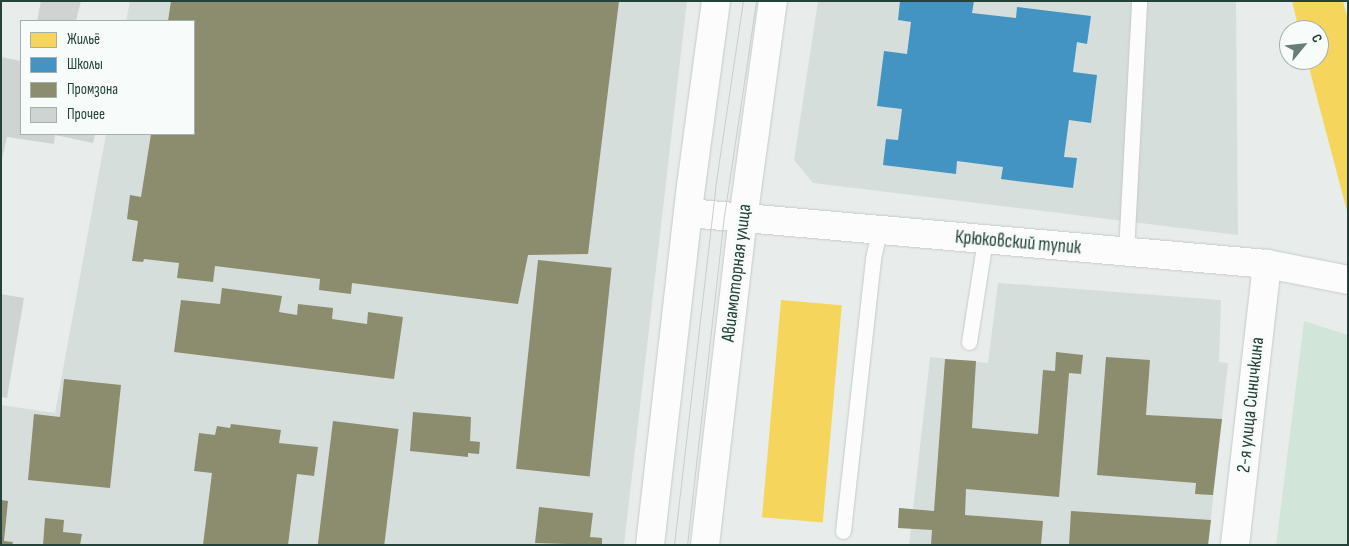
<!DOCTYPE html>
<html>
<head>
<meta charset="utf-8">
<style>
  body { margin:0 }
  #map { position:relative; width:1349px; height:546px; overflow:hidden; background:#e8edeb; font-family:"Sofia Sans Condensed",sans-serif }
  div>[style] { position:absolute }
  .built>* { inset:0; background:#d6dedb }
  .green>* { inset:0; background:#d1e6d8 }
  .homes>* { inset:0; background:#f6d55c; transform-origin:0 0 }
  .schools>* { inset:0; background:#4393c3 }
  .industry>* { inset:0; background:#8c8c6e; transform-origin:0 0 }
  .building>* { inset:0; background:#cfd4d2 }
  .roads { filter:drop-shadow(0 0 1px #c5cac8) drop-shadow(0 0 1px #c5cac8) }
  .lane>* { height:15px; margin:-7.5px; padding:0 7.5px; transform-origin:7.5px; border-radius:7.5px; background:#fcfcfc }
  .street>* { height:28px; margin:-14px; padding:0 14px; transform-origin:14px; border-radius:14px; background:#fcfcfc }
  .secondary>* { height:28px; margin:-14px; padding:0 14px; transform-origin:14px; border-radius:14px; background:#fcfcfc }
  .tram>* { height:1px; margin:-0.5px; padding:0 0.5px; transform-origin:0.5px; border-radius:0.5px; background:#c9cdcc }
  span { translate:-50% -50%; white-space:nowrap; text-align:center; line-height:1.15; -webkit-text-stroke:5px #f7fbf9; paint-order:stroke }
  .street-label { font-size:19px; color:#24423a }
  .frame { position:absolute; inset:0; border:2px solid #24423a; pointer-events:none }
  .legend { position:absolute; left:20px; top:20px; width:175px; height:115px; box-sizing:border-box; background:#f7fbf9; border:1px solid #a3b1ad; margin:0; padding:6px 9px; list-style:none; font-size:15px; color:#24423a }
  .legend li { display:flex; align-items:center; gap:10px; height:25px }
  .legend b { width:25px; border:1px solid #a3b1ad }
  .north { position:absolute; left:1279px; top:20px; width:50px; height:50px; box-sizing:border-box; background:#f7fbf9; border:1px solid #a3b1ad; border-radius:50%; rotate:62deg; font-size:14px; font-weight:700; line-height:20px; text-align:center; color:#24423a }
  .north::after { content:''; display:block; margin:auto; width:18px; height:22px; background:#697e78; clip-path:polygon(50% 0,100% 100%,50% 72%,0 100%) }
</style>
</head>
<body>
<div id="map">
  <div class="built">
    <div style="clip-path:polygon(130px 1px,687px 1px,624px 545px,1px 545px,1px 405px,55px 413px,106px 134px,194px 134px,194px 21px,126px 21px)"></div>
    <div style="clip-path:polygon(818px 1px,1236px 1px,1238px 235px,813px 183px,794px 160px)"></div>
    <div style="clip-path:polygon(998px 283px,1221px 300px,1219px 362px,1228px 363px,1208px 545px,909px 545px,930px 357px,988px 363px)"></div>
  </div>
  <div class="green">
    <div style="clip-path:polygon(1304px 321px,1348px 335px,1348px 545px,1276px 545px)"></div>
  </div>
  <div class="homes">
    <div style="clip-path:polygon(1292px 1px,1343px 1px,1348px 20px,1348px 215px,1307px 60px,1319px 60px,1319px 30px,1299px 30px)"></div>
    <div style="left:781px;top:300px;width:61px;height:218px;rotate:5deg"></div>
  </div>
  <div class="schools">
    <div style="clip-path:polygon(900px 1px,974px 1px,972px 13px,1016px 18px,1017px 7px,1091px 16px,1087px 44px,1077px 42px,1073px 72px,1097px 75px,1091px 123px,1069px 120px,1064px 157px,1077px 158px,1073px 188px,1001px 179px,1003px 167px,957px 161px,956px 174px,883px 165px,886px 139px,898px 140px,902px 109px,877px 106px,884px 51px,907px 54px,911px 22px,898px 20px)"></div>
  </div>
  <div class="industry">
    <div style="clip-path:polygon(171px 1px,619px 1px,588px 254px,528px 255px,518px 304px,352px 283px,351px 294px,319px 290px,320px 279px,215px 266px,213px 282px,177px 278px,179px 263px,144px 259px,143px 262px,132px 261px,138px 221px,127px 219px,130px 195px,141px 197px,151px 134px,194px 134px,194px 21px,168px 21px)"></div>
    <div style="left:538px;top:260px;width:74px;height:210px;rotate:6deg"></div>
    <div style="clip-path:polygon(222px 288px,282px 296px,279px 312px,297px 315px,298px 304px,333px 308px,332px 319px,367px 324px,368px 312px,403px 317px,394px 379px,174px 352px,181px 300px,220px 304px)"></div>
    <div style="clip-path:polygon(1056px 352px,1083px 355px,1081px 374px,1069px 373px,1059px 497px,966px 489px,965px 515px,1043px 521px,1041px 545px,931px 545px,932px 530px,898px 528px,899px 508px,934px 511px,945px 359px,976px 361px,972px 428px,1038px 434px,1043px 370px,1055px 371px)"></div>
    <div style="clip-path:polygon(1106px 357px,1150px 360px,1146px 415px,1222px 419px,1213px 495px,1195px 494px,1196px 483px,1097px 475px)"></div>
    <div style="clip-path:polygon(64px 379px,121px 385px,110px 488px,28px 480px,34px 414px,60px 417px)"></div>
    <div style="clip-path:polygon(413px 412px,471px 417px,470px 441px,480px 442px,479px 454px,468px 453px,468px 457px,410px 451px)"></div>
    <div style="left:333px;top:421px;width:66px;height:125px;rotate:7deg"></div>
    <div style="clip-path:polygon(231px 424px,281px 430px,279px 443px,318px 447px,314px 476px,297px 474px,288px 545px,203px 545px,212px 473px,194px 471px,199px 433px,215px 435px,217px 426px,230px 428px)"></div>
    <div style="clip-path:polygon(1px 500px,8px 501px,4px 541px,13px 542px,12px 545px,1px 545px)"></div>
    <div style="clip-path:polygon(539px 507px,593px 513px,590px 537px,602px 538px,602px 545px,535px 543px)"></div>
    <div style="clip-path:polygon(1071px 511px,1211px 520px,1208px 545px,1069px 545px)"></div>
    <div style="clip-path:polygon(45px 518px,64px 520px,63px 532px,82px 534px,80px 545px,43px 545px)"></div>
  </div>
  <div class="building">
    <div style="clip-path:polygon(41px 1px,81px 1px,76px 21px,37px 21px)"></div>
    <div style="clip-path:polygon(1px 57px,21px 61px,21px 134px,95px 134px,93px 143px,55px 135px,54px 144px,7px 137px,1px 164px)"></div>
    <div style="clip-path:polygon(1px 294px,24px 298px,7px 398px,1px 397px)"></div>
  </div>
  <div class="roads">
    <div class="lane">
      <div style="left:1126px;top:252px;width:251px;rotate:-87deg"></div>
      <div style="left:969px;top:342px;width:103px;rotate:-81.1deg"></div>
      <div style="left:843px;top:531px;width:275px;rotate:-83.7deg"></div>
      <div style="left:873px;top:258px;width:28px;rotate:-77deg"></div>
    </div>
    <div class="street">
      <div style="left:688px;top:213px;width:581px;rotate:5.03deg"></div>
      <div style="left:1267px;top:264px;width:83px;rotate:11.2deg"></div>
      <div style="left:1235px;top:545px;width:283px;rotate:-83.5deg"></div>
    </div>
    <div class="secondary">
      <div style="left:650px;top:545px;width:361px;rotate:-83.5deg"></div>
      <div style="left:691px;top:186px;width:187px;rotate:-82.3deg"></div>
      <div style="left:705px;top:545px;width:328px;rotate:-83.4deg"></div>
      <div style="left:743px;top:219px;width:220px;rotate:-82.2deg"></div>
    </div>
  </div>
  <div class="tram">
    <div style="left:674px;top:545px;width:359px;rotate:-83.4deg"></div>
    <div style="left:715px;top:188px;width:189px;rotate:-81.5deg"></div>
    <div style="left:687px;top:545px;width:331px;rotate:-83.6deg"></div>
    <div style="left:724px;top:216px;width:217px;rotate:-81.5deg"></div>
  </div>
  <div class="street-label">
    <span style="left:1018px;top:243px;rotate:5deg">Крюковский тупик</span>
    <span style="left:737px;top:273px;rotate:-83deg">Авиамоторная улица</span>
    <span style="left:1251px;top:405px;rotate:-84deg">2-я улица Синичкина</span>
  </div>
  <div class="frame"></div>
  <ul class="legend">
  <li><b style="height:14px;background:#f6d55c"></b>Жильё</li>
  <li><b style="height:14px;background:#4393c3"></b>Школы</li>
  <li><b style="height:14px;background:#8c8c6e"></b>Промзона</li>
  <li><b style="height:14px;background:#cfd4d2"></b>Прочее</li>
  </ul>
  <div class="north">С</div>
</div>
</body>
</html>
